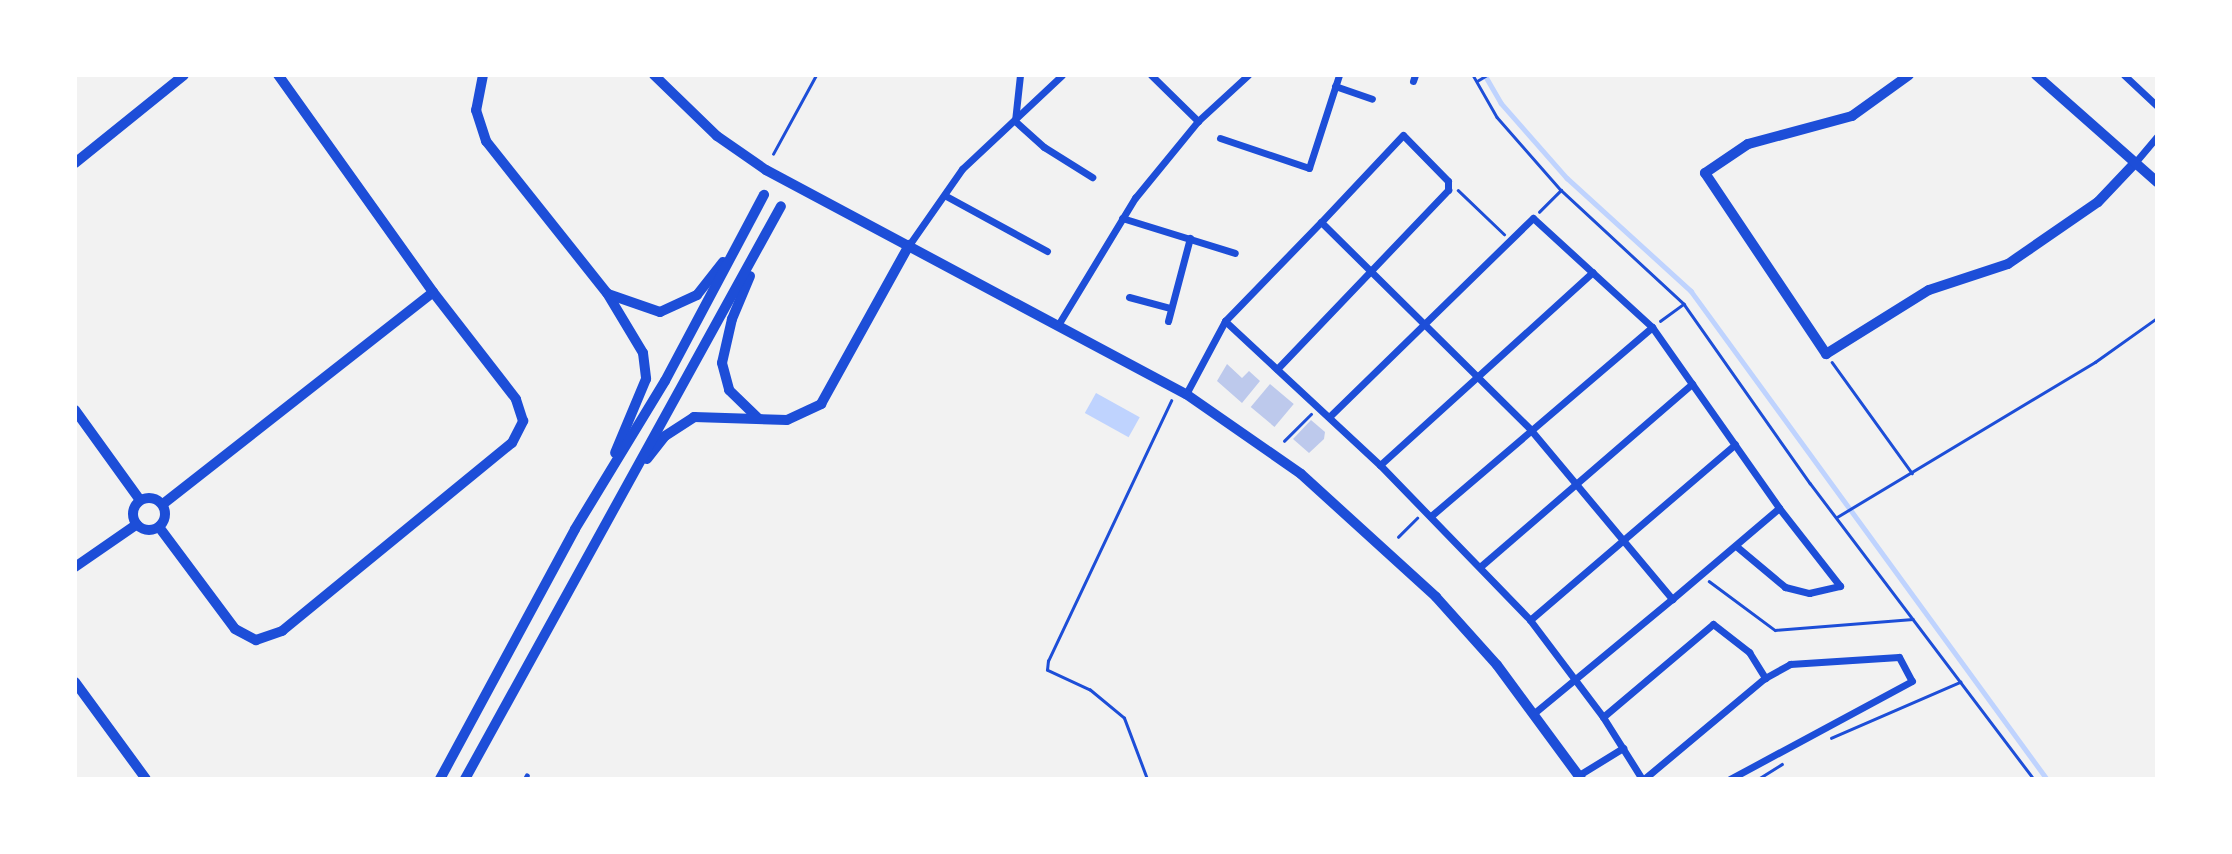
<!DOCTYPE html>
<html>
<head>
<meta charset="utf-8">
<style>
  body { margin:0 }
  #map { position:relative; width:2232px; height:854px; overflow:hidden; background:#f2f2f2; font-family:Mulish,sans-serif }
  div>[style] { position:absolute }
  .water>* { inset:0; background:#bfd3fe; transform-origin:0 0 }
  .stream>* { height:4.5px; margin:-2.25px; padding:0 2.25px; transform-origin:2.25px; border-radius:2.25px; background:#bfd3fe }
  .building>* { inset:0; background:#bdc9ec; transform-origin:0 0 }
  .path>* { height:2.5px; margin:-1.25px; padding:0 1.25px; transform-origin:1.25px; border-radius:1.25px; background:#1d4ed8 }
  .pedestrian>* { height:5px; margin:-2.5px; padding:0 2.5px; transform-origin:2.5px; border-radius:2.5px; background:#1d4ed8 }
  .minor>* { height:7px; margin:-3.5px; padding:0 3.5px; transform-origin:3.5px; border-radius:3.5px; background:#1d4ed8 }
  .tertiary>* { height:10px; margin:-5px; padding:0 5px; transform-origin:5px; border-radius:5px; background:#1d4ed8 }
  .tertiary>.ring { margin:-5px; padding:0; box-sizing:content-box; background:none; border:10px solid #1d4ed8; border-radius:50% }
  span { translate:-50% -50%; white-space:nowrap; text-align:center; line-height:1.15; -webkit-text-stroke:5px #fff; paint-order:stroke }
  .frame { position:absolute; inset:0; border:77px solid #fff; pointer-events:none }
</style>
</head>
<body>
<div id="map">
  <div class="water">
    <div style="left:1096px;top:393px;width:50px;height:23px;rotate:29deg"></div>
  </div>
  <div class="stream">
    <div style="left:1485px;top:75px;width:32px;rotate:60deg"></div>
    <div style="left:1501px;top:103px;width:100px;rotate:48.7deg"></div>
    <div style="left:1567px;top:178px;width:168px;rotate:42.3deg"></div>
    <div style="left:1691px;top:291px;width:604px;rotate:53.89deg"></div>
  </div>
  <div class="building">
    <div style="clip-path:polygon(1227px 364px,1242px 378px,1249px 371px,1260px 381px,1242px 403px,1217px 381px)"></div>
    <div style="left:1270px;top:384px;width:31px;height:30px;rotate:40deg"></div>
    <div style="clip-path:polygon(1311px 420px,1325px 432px,1324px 439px,1309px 453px,1293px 439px)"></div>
  </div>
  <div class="path">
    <div style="left:1473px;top:75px;width:48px;rotate:60.3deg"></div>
    <div style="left:1497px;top:117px;width:97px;rotate:48.8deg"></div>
    <div style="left:1561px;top:190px;width:168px;rotate:42.8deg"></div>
    <div style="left:1684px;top:304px;width:219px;rotate:54.9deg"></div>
    <div style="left:1810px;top:483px;width:371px;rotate:52.9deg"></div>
    <div style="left:1477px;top:81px;width:12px;rotate:-31deg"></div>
    <div style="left:773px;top:154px;width:90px;rotate:-61.4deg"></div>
    <div style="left:1458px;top:190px;width:64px;rotate:43.7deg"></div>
    <div style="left:1539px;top:212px;width:31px;rotate:-45deg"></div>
    <div style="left:1660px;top:321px;width:29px;rotate:-36deg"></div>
    <div style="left:1832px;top:362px;width:137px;rotate:54.2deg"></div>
    <div style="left:1284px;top:441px;width:38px;rotate:-45deg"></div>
    <div style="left:1837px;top:517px;width:301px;rotate:-31deg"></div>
    <div style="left:2095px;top:362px;width:76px;rotate:-35.4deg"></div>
    <div style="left:1398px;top:537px;width:27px;rotate:-45deg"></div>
    <div style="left:1709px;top:581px;width:82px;rotate:36.6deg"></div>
    <div style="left:1775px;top:630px;width:138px;rotate:-4.6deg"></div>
    <div style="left:1831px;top:738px;width:141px;rotate:-23.5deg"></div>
    <div style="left:1147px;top:779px;width:65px;rotate:-110.7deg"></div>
    <div style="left:1124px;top:718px;width:44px;rotate:-140.5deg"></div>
    <div style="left:1090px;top:690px;width:47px;rotate:-155.1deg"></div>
    <div style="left:1047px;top:670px;width:9px;rotate:-84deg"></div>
    <div style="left:1048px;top:661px;width:288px;rotate:-64.7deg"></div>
    <div style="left:1758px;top:779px;width:28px;rotate:-32deg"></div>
  </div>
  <div class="pedestrian">
    <div style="left:525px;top:779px;width:4px;rotate:-63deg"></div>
  </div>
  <div class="minor">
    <div style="left:1020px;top:75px;width:46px;rotate:96.2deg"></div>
    <div style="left:1015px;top:121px;width:39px;rotate:42deg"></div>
    <div style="left:1044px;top:147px;width:57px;rotate:32deg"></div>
    <div style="left:1151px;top:75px;width:66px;rotate:44.4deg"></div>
    <div style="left:2124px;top:75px;width:45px;rotate:43.2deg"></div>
    <div style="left:1413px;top:81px;width:6px;rotate:-72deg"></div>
    <div style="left:1335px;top:86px;width:39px;rotate:19deg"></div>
    <div style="left:1220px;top:138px;width:94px;rotate:18.6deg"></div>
    <div style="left:1309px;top:168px;width:98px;rotate:-72.1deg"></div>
    <div style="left:2133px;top:165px;width:38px;rotate:-50deg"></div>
    <div style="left:946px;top:196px;width:115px;rotate:28.6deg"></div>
    <div style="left:1122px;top:218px;width:118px;rotate:17.2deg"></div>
    <div style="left:909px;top:245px;width:93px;rotate:-55.1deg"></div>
    <div style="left:962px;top:169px;width:137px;rotate:-43.2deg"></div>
    <div style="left:1129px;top:297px;width:42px;rotate:15deg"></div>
    <div style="left:1168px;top:321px;width:86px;rotate:-75.2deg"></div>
    <div style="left:1225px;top:321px;width:212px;rotate:42.9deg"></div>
    <div style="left:1380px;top:465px;width:216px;rotate:45.9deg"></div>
    <div style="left:1530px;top:620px;width:121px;rotate:53deg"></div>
    <div style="left:1603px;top:717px;width:73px;rotate:57.8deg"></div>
    <div style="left:1058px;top:325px;width:149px;rotate:-58.8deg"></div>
    <div style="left:1135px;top:198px;width:99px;rotate:-50.7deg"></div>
    <div style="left:1198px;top:121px;width:68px;rotate:-42.6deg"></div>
    <div style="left:1277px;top:369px;width:248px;rotate:-46.3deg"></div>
    <div style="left:1448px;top:190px;width:9px;rotate:-90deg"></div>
    <div style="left:1448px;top:181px;width:64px;rotate:-134.4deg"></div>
    <div style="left:1403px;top:135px;width:120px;rotate:133.3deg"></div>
    <div style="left:1186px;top:394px;width:83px;rotate:-61.9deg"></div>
    <div style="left:1225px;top:321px;width:138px;rotate:-45.9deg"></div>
    <div style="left:1321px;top:222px;width:294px;rotate:44.7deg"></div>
    <div style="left:1530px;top:429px;width:222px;rotate:50.1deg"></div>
    <div style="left:1672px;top:599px;width:179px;rotate:140.4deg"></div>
    <div style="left:1329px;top:417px;width:285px;rotate:-44.3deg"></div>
    <div style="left:1533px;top:218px;width:161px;rotate:42.5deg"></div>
    <div style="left:1652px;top:327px;width:221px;rotate:54.9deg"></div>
    <div style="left:1779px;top:508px;width:140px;rotate:139.6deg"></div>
    <div style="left:1380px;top:465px;width:287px;rotate:-42.2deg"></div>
    <div style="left:1431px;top:516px;width:291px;rotate:-40.5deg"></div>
    <div style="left:1736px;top:546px;width:64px;rotate:39.9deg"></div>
    <div style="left:1785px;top:587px;width:25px;rotate:14deg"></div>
    <div style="left:1809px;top:593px;width:32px;rotate:-13deg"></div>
    <div style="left:1840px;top:586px;width:99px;rotate:-128deg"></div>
    <div style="left:1481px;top:566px;width:279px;rotate:-40.8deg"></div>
    <div style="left:1530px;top:620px;width:270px;rotate:-40.6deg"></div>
    <div style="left:1603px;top:717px;width:144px;rotate:-40.2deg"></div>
    <div style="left:1713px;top:624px;width:46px;rotate:37.9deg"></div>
    <div style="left:1749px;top:652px;width:31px;rotate:58deg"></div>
    <div style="left:1579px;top:775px;width:52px;rotate:-31.5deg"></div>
    <div style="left:1644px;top:779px;width:158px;rotate:-39.9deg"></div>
    <div style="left:1765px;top:678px;width:29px;rotate:-29deg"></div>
    <div style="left:1790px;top:664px;width:109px;rotate:-3.7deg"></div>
    <div style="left:1899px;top:657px;width:27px;rotate:62deg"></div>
    <div style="left:1912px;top:681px;width:207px;rotate:151.7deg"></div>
  </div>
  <div class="tertiary">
    <div style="left:483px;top:75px;width:36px;rotate:101deg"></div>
    <div style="left:476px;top:110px;width:33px;rotate:72deg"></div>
    <div style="left:486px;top:141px;width:194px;rotate:51.5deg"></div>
    <div style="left:607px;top:293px;width:70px;rotate:59deg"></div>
    <div style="left:643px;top:353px;width:26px;rotate:83deg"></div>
    <div style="left:646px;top:379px;width:80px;rotate:112.7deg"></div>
    <div style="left:654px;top:75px;width:88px;rotate:44.1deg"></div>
    <div style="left:717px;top:136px;width:60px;rotate:34.8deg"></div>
    <div style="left:766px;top:170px;width:476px;rotate:28.1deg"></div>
    <div style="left:1186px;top:394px;width:140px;rotate:34.8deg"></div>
    <div style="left:1301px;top:474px;width:183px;rotate:42.3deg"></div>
    <div style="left:1436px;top:597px;width:91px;rotate:48.1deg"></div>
    <div style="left:1497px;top:665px;width:142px;rotate:53.6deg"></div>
    <div style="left:1909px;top:75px;width:70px;rotate:144.3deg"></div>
    <div style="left:1852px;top:116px;width:108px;rotate:164.9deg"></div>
    <div style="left:1748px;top:144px;width:52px;rotate:146deg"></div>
    <div style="left:1705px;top:173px;width:218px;rotate:56.2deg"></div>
    <div style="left:1826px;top:354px;width:121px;rotate:-31.9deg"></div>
    <div style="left:1929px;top:290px;width:83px;rotate:-18.2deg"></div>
    <div style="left:2008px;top:264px;width:109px;rotate:-34.6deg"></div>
    <div style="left:2098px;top:202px;width:51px;rotate:-46.6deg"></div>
    <div style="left:2036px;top:75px;width:162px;rotate:41.5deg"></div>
    <div style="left:75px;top:163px;width:140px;rotate:-38.9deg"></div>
    <div style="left:750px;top:276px;width:47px;rotate:112.7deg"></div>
    <div style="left:732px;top:319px;width:45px;rotate:102.8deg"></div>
    <div style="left:722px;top:363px;width:28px;rotate:75deg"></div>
    <div style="left:729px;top:390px;width:40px;rotate:44deg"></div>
    <div style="left:608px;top:294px;width:55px;rotate:19.1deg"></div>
    <div style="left:660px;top:312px;width:41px;rotate:-24.7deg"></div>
    <div style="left:697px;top:295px;width:42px;rotate:-51.8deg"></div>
    <div style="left:75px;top:410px;width:111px;rotate:54.2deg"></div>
    <div style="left:647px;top:459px;width:29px;rotate:-52deg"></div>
    <div style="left:665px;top:436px;width:35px;rotate:-33deg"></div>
    <div style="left:694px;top:417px;width:93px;rotate:1.8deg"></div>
    <div style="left:787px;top:420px;width:38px;rotate:-25deg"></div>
    <div style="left:821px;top:404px;width:182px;rotate:-61deg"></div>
    <div class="ring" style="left:133px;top:498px;width:22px;height:22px"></div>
    <div style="left:163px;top:504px;width:343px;rotate:-38.1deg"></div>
    <div style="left:159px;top:527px;width:127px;rotate:53.3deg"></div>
    <div style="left:235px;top:629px;width:24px;rotate:28deg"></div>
    <div style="left:256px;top:640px;width:28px;rotate:-19deg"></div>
    <div style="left:282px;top:631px;width:297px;rotate:-39.3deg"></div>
    <div style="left:512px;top:443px;width:25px;rotate:-63deg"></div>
    <div style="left:523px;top:421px;width:23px;rotate:-108deg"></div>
    <div style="left:516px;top:399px;width:135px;rotate:-127.8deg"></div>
    <div style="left:433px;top:292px;width:267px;rotate:-125.5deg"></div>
    <div style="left:75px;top:567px;width:75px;rotate:-34.7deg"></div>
    <div style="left:75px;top:682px;width:120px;rotate:53.8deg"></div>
    <div style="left:440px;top:779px;width:284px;rotate:-61.6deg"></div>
    <div style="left:575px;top:529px;width:173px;rotate:-58.7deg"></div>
    <div style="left:665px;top:381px;width:211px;rotate:-62deg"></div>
    <div style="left:465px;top:779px;width:654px;rotate:-61.12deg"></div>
  </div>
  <div class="frame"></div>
</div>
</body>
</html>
